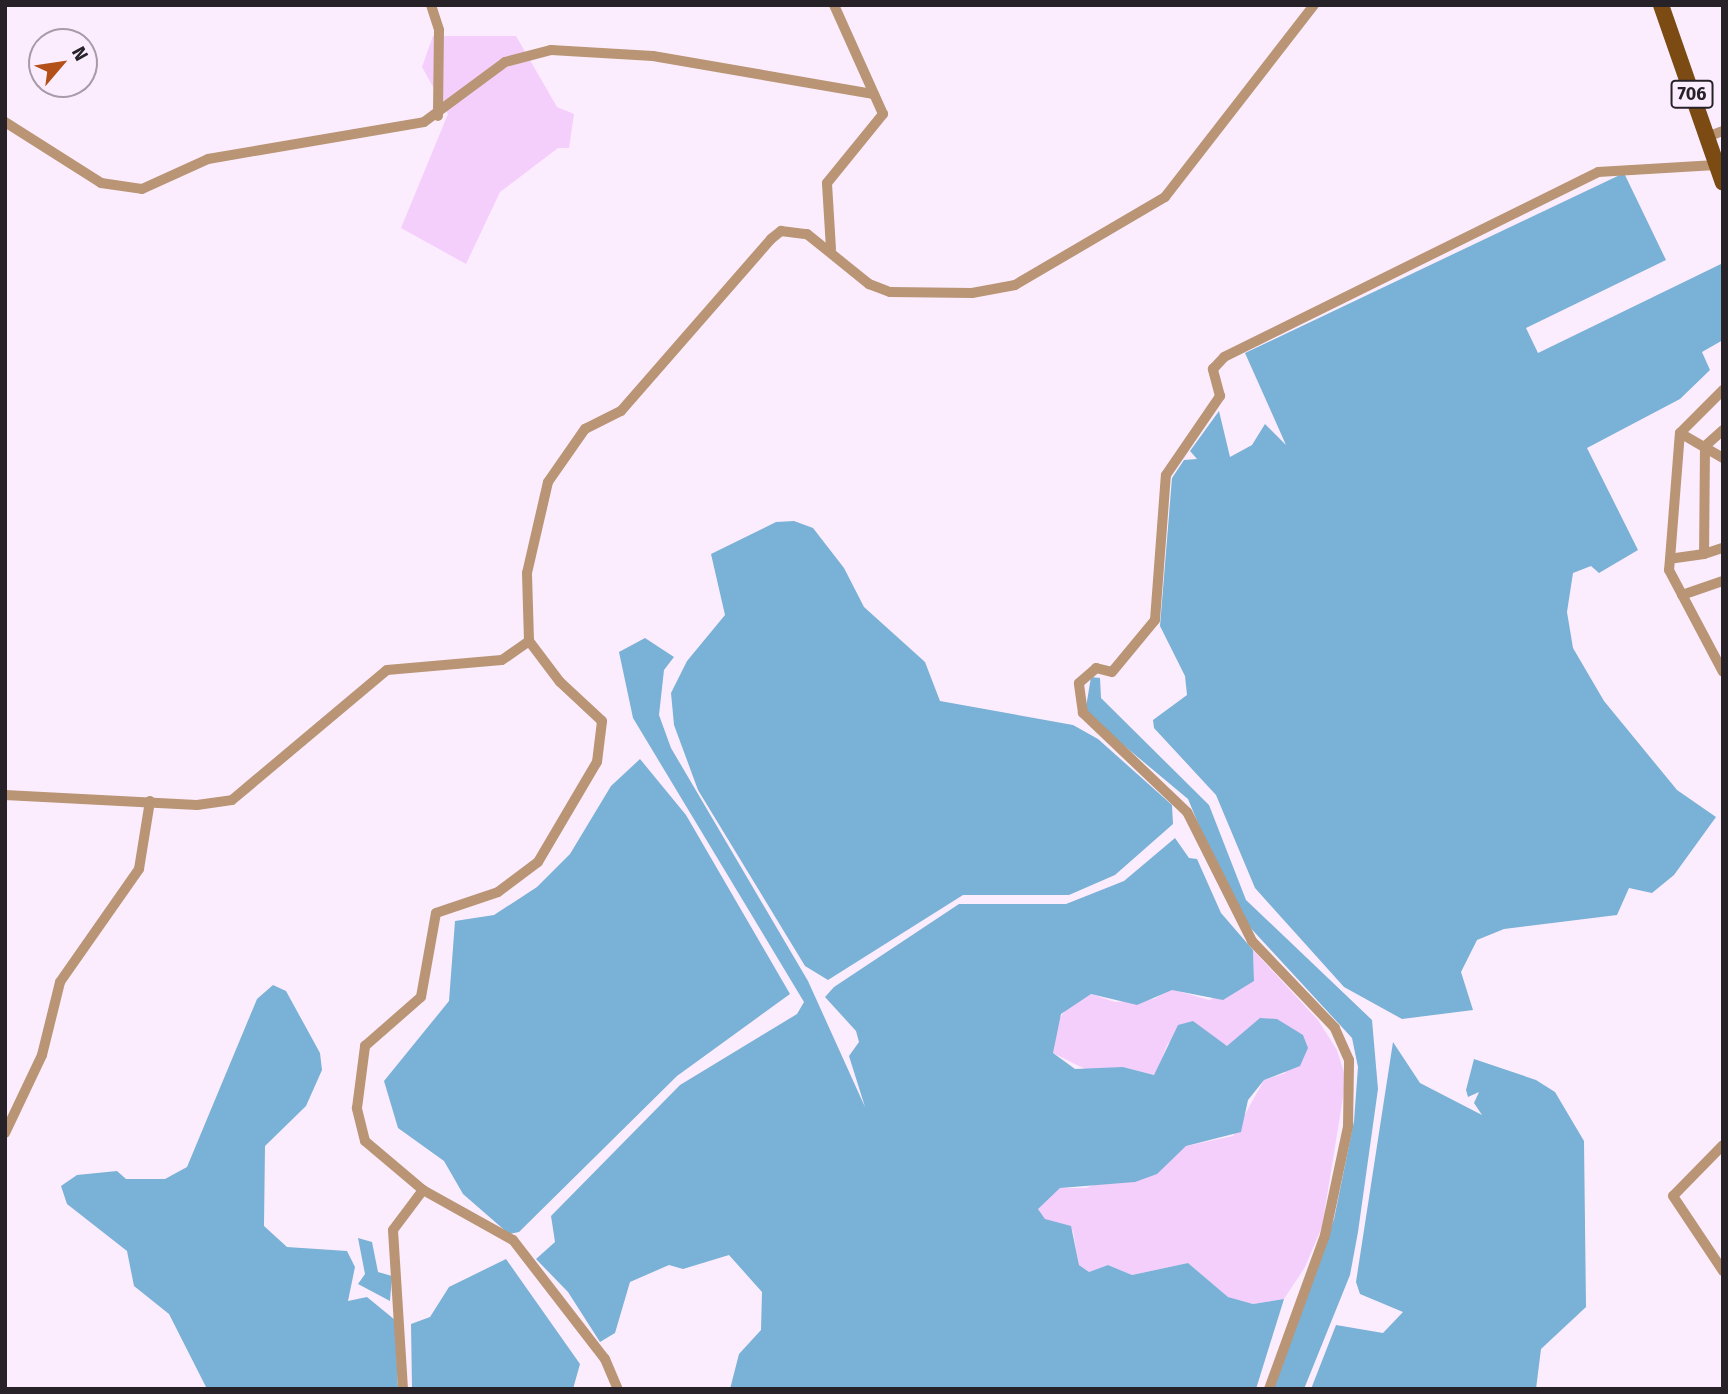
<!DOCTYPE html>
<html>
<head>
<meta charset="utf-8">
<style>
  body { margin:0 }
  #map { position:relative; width:1728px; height:1394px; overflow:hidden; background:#fcedfe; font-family:"Fira Sans",sans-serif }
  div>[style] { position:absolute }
  .green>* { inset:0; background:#f4cffc }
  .water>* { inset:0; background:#7ab1d6 }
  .minor>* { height:10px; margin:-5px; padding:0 5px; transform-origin:5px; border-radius:5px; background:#b99575 }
  .primary>* { height:16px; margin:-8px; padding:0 8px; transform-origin:8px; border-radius:8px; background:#7b4b13 }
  span { translate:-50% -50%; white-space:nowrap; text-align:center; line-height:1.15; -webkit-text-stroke:5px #fcedfe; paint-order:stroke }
  .shield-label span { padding:2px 5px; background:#fcedfe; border:2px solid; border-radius:5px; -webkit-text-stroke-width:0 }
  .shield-label { font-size:18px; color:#272128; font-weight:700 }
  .frame { position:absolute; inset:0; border:7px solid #272128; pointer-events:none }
  .north { position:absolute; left:28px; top:28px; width:70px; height:70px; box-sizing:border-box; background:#fcedfe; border:2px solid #a79ba8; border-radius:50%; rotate:61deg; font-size:19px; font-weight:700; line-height:28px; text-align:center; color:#272128 }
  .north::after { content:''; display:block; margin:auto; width:24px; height:32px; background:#b35019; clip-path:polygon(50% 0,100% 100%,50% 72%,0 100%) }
</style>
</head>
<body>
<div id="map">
  <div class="green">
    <div style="clip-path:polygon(433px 36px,516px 36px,557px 107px,574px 114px,569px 148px,558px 148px,500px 192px,466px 264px,401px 228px,448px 114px,422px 67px)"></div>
    <div style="clip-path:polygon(1253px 950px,1318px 1020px,1337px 1050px,1346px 1079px,1322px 1227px,1305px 1267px,1284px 1299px,1253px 1304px,1228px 1297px,1188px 1263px,1132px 1275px,1108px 1265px,1089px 1272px,1079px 1265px,1073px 1231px,1045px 1219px,1038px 1209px,1044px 1199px,1060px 1188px,1086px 1188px,1186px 1146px,1233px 1136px,1264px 1080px,1286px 1073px,1236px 1043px,1227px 1046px,1204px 1034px,1168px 1043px,1155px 1075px,1123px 1067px,1091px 1072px,1053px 1053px,1054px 1026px,1072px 1001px,1091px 994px,1115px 1002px,1154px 999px,1171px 989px,1209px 1000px,1254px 981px)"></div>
  </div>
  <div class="water">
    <div style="clip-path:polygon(1624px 173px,1666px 260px,1526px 328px,1538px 353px,1723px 263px,1723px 340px,1702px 352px,1710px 370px,1680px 399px,1587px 448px,1638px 550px,1599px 573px,1591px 566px,1573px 573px,1567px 612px,1573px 648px,1604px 701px,1677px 790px,1716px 817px,1674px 875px,1652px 893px,1629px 888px,1617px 915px,1504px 929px,1477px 940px,1461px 972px,1473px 1010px,1402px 1019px,1344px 987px,1255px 888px,1216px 795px,1154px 728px,1153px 720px,1187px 695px,1185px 676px,1160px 626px,1172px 478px,1184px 460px,1197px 459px,1190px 451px,1219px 411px,1230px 457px,1252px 445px,1265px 424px,1286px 445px,1245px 353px)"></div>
    <div style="clip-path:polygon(794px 521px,813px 528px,844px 568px,864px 607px,925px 662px,940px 701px,1073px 725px,1098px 739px,1172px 805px,1173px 824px,1115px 875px,1069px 895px,963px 895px,828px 980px,805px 966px,698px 790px,674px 725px,671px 693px,687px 661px,725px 615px,711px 554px,776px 522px)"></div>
    <div style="clip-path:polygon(645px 638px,674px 657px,664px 670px,659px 715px,671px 748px,808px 981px,865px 1107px,849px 1056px,859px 1042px,856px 1031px,825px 997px,834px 987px,959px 904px,1066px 904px,1124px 881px,1175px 838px,1189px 858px,1197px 859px,1221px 913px,1253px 950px,1254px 981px,1223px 1000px,1172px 990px,1137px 1005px,1091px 994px,1061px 1014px,1053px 1053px,1075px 1069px,1123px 1067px,1154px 1075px,1178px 1025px,1193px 1021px,1227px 1046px,1260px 1018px,1277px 1019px,1303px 1035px,1308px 1048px,1300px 1066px,1264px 1080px,1248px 1100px,1241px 1132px,1186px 1146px,1157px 1174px,1135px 1182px,1060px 1188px,1038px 1209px,1045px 1219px,1071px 1226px,1079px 1265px,1089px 1272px,1108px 1265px,1132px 1275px,1188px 1263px,1228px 1297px,1253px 1304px,1284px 1299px,1256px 1389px,730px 1389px,739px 1354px,761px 1330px,762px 1292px,729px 1255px,683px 1269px,669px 1265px,630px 1282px,615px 1333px,600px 1342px,568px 1292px,536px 1259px,555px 1242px,551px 1216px,680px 1085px,797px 1014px,804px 1002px,633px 718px,619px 652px)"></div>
    <div style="clip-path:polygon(1091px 677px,1100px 678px,1101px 698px,1209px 805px,1246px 900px,1372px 1020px,1378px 1089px,1358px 1232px,1350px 1275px,1304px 1389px,1272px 1389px,1334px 1219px,1354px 1121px,1358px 1067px,1352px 1038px,1234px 910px,1188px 799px,1085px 713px)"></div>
    <div style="clip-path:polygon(640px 759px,686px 815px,790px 994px,677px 1076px,519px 1232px,509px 1234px,463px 1194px,444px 1161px,398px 1128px,384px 1081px,449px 1001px,455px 921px,494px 915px,537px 887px,570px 854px,611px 786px)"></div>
    <div style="clip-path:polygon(273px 985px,286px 991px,320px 1053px,322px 1070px,306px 1106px,265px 1146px,264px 1226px,287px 1247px,347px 1251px,355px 1267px,348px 1301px,367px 1297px,395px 1320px,398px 1389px,207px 1389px,169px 1314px,134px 1286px,127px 1251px,67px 1204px,61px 1186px,77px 1175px,117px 1171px,126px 1179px,165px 1179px,187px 1167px,257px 999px)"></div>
    <div style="clip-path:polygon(1393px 1042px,1420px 1083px,1482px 1115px,1474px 1103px,1479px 1092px,1468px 1097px,1466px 1090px,1474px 1059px,1536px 1080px,1555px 1092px,1584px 1141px,1586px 1307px,1541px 1349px,1536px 1389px,1311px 1389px,1336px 1325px,1383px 1333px,1403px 1312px,1360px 1294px,1356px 1282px)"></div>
    <div style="clip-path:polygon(358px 1238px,372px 1242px,378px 1272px,392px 1276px,390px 1301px,358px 1284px,365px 1274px)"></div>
    <div style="clip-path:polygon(506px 1259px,580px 1364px,573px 1389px,412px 1389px,411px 1324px,430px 1317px,449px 1287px)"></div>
  </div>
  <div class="minor">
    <div style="left:431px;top:5px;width:26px;rotate:72deg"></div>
    <div style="left:439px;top:30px;width:86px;rotate:90.7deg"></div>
    <div style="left:5px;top:122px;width:114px;rotate:32.4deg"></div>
    <div style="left:101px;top:183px;width:41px;rotate:8.3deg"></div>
    <div style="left:142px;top:189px;width:72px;rotate:-24.4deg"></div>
    <div style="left:208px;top:159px;width:219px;rotate:-9.7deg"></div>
    <div style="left:424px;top:122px;width:101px;rotate:-36.5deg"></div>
    <div style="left:505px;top:62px;width:48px;rotate:-14.6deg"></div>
    <div style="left:551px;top:50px;width:102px;rotate:3.4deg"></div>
    <div style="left:653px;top:56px;width:224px;rotate:9.8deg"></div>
    <div style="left:1707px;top:137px;width:17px;rotate:-21deg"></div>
    <div style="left:831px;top:249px;width:66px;rotate:-93.5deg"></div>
    <div style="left:827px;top:183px;width:89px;rotate:-50.9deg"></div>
    <div style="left:883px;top:114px;width:120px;rotate:-114.2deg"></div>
    <div style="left:1723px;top:430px;width:24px;rotate:138deg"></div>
    <div style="left:1705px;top:446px;width:108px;rotate:90.5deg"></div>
    <div style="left:1704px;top:554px;width:20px;rotate:-18deg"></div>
    <div style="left:1680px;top:433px;width:50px;rotate:30.2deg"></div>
    <div style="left:1704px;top:554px;width:34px;rotate:172deg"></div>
    <div style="left:1670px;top:559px;width:126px;rotate:-85.5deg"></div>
    <div style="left:1680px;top:433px;width:61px;rotate:-45deg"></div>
    <div style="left:1670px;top:559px;width:11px;rotate:95deg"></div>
    <div style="left:1669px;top:570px;width:115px;rotate:62.1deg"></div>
    <div style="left:1682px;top:595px;width:43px;rotate:-18.9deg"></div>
    <div style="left:5px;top:795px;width:192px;rotate:3deg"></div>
    <div style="left:197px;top:805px;width:35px;rotate:-8deg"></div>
    <div style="left:232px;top:800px;width:202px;rotate:-40deg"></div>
    <div style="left:387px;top:670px;width:115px;rotate:-5deg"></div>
    <div style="left:502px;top:660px;width:33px;rotate:-35deg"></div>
    <div style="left:529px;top:641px;width:68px;rotate:-91.7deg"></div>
    <div style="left:527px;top:573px;width:93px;rotate:-77deg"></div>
    <div style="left:548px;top:482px;width:65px;rotate:-55.1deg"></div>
    <div style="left:585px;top:429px;width:40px;rotate:-26.6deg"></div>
    <div style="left:621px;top:411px;width:228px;rotate:-48.9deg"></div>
    <div style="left:771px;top:239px;width:13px;rotate:-39deg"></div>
    <div style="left:781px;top:231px;width:26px;rotate:7deg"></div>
    <div style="left:807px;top:234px;width:80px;rotate:38.9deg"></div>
    <div style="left:869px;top:284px;width:22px;rotate:21deg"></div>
    <div style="left:890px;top:292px;width:82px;rotate:0.7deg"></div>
    <div style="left:972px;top:293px;width:44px;rotate:-10.5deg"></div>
    <div style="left:1015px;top:285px;width:174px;rotate:-30.4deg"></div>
    <div style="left:1165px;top:197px;width:243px;rotate:-52.2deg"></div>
    <div style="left:5px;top:1133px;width:86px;rotate:-64.6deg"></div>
    <div style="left:42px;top:1055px;width:75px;rotate:-76.1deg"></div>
    <div style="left:60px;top:982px;width:138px;rotate:-55deg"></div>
    <div style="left:139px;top:869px;width:69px;rotate:-80.8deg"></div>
    <div style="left:1723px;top:1145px;width:71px;rotate:134.4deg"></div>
    <div style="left:1673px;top:1196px;width:90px;rotate:56.3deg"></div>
    <div style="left:423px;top:1190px;width:103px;rotate:29.1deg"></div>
    <div style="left:513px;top:1240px;width:150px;rotate:52.3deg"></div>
    <div style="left:605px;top:1359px;width:33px;rotate:67deg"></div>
    <div style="left:403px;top:1389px;width:159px;rotate:-93.6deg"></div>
    <div style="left:393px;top:1230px;width:50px;rotate:-53.1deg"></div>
    <div style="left:423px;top:1190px;width:76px;rotate:-139.8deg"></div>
    <div style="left:365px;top:1141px;width:34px;rotate:-104deg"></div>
    <div style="left:357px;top:1108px;width:63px;rotate:-82.6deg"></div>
    <div style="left:365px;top:1046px;width:74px;rotate:-41.2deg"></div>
    <div style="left:421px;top:997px;width:85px;rotate:-79.9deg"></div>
    <div style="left:436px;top:913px;width:65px;rotate:-18.7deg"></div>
    <div style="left:498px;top:892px;width:50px;rotate:-36.9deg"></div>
    <div style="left:538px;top:862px;width:116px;rotate:-59.5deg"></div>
    <div style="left:597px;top:762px;width:41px;rotate:-83deg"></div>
    <div style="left:602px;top:721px;width:57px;rotate:-137.1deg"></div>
    <div style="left:560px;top:682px;width:51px;rotate:-127.1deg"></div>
    <div style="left:1269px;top:1389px;width:164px;rotate:-70deg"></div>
    <div style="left:1325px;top:1235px;width:110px;rotate:-78deg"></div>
    <div style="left:1348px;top:1127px;width:67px;rotate:-89.1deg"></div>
    <div style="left:1349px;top:1060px;width:35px;rotate:-114deg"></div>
    <div style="left:1335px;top:1028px;width:120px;rotate:-133.7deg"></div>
    <div style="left:1252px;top:941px;width:144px;rotate:-116.7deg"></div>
    <div style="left:1187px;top:812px;width:144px;rotate:-136.4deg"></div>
    <div style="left:1083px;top:713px;width:30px;rotate:-98deg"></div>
    <div style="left:1079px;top:683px;width:23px;rotate:-41deg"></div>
    <div style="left:1096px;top:668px;width:16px;rotate:14deg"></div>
    <div style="left:1112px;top:672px;width:67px;rotate:-50.4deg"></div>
    <div style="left:1155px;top:620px;width:145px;rotate:-85.7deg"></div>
    <div style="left:1166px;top:475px;width:96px;rotate:-55.6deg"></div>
    <div style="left:1220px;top:396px;width:28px;rotate:-105deg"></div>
    <div style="left:1213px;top:369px;width:16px;rotate:-47deg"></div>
    <div style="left:1224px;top:357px;width:417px;rotate:-26.3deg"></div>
    <div style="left:1598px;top:172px;width:118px;rotate:-3.4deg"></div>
  </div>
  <div class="primary">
    <div style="left:1661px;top:5px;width:188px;rotate:70.8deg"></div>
  </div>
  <div class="shield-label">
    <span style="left:1692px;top:94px">706</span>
  </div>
  <div class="frame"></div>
  <div class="north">N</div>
</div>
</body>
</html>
